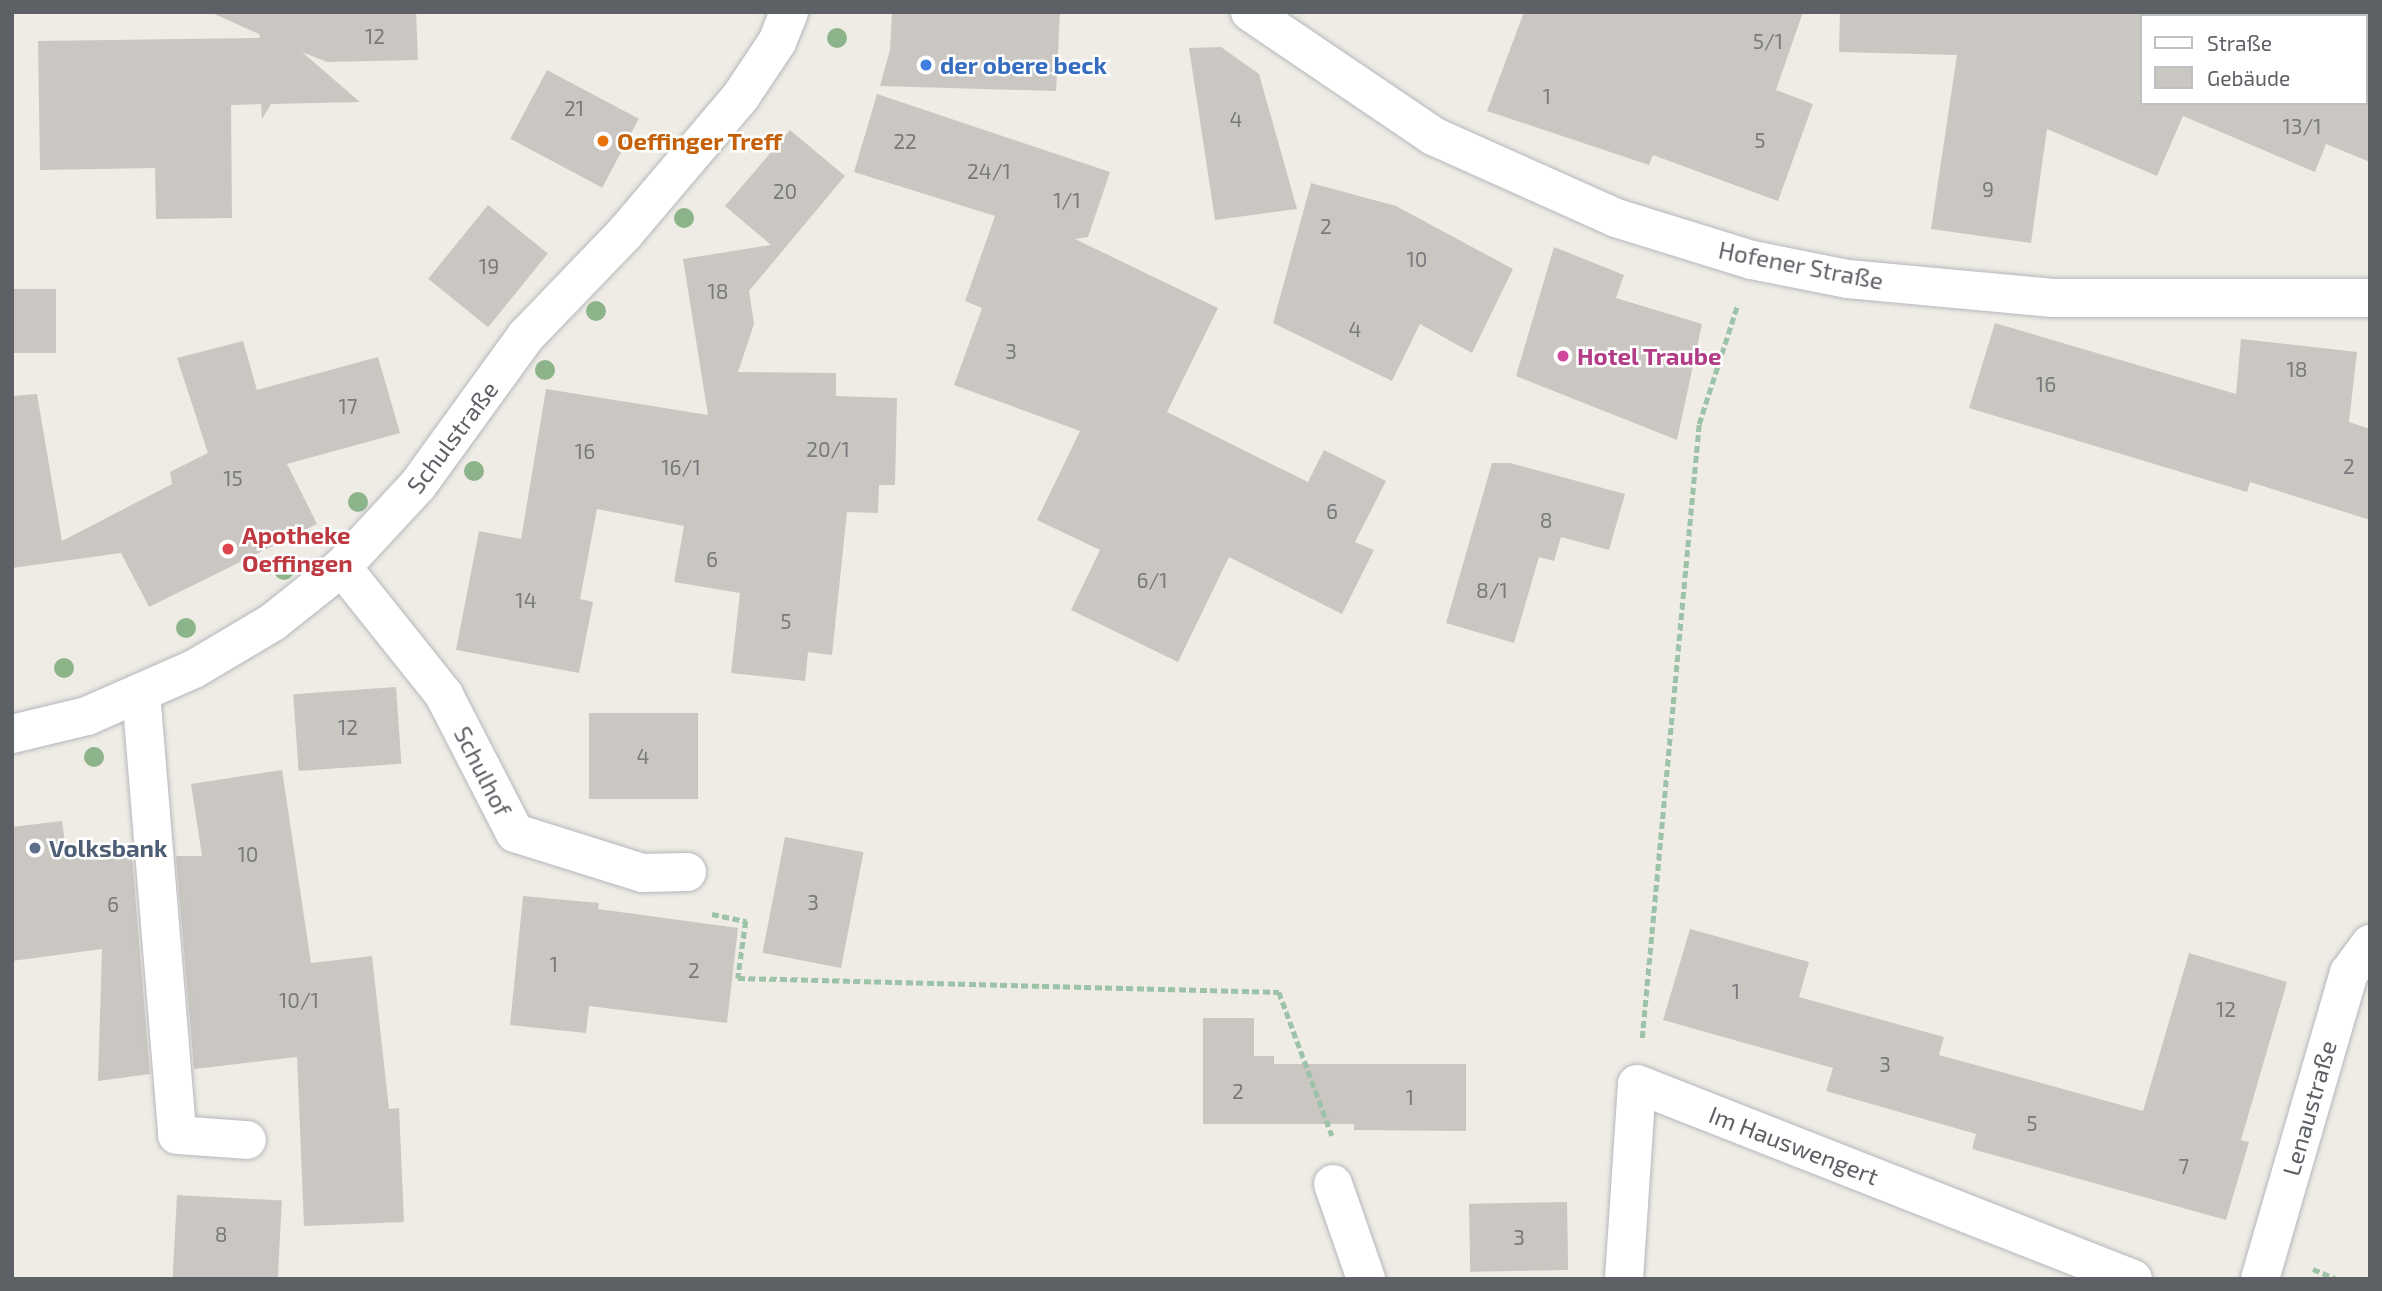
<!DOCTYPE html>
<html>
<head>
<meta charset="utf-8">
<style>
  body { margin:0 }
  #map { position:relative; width:2382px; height:1291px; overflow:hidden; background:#eeece5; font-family:"Exo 2",sans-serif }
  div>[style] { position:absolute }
  .building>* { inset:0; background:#cac7c2; transform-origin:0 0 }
  .path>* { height:4.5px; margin-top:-2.25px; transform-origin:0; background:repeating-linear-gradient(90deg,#9cc2a7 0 7px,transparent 0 10.5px) }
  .roads { filter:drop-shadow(0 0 2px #b6b7bb) drop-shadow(0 0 2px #b6b7bb) }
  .minor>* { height:38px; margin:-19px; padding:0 19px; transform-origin:19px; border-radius:19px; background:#fff }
  .trees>* { width:20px; height:20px; margin:-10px; border-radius:50%; background:#8db38b }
  .dots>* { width:19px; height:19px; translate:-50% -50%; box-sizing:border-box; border:4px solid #fff; border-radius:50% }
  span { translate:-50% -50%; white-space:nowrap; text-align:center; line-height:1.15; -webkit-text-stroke:5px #fff; paint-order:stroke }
  .number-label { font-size:21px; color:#787a7c }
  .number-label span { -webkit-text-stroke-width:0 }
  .shop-label { font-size:24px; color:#366cbe; font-weight:700 }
  .left { translate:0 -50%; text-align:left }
  .food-label { font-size:24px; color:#c56008; font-weight:700 }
  .street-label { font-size:24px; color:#5d6065 }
  .hotel-label { font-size:24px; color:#b23c85; font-weight:700 }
  .health-label { font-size:24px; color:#be3a42; font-weight:700 }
  .service-label { font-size:24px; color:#4e5e75; font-weight:700 }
  .frame { position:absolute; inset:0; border:14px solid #5d6065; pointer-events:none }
  .legend { position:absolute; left:2140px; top:14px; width:228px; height:91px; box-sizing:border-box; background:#fff; border:2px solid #bebfc1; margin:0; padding:9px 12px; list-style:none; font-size:21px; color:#5d6065 }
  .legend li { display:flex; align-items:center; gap:14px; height:35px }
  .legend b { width:35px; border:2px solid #bebfc1 }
</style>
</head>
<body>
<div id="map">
  <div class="building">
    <div style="clip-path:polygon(210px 12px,416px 12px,418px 60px,327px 62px,302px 52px,360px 102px,271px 104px,262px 119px,261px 104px,231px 105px,232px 218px,156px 219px,155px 168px,40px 170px,38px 41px,260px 38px,259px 34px)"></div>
    <div style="clip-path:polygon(892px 12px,1060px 12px,1056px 91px,880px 86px,890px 50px)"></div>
    <div style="clip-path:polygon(1524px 12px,1803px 12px,1776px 90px,1813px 104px,1778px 201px,1653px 155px,1649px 165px,1487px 111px)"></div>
    <div style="clip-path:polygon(1840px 12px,2142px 12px,2142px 103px,2370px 103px,2370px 162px,2326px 144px,2315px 172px,2183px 116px,2157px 176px,2047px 129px,2031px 243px,1931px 229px,1957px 55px,1839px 52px)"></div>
    <div style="clip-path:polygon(1221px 47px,1259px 74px,1297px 209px,1215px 220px,1189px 48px)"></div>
    <div style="left:547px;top:70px;width:104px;height:78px;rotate:28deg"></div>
    <div style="clip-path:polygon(877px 94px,1110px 172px,1088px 237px,1075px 239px,1218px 308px,1167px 412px,1308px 482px,1324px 450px,1386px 481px,1355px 542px,1374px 550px,1342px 614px,1229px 557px,1178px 662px,1071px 610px,1100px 550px,1037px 520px,1080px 431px,954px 385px,982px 308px,965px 301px,995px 216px,854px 172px)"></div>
    <div style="clip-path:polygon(790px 130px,845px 176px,749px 291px,754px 324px,738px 372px,836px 373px,836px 396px,897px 398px,895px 485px,879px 485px,878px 513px,847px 512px,832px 655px,808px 652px,805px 681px,731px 673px,740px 593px,674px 582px,684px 526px,597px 509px,580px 599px,593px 602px,579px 673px,456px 650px,479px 531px,521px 539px,546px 389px,708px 415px,683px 259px,771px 245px,725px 206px)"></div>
    <div style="clip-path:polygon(1311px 183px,1396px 206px,1513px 269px,1472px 353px,1420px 324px,1392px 381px,1273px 323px)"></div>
    <div style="left:488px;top:205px;width:77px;height:95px;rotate:39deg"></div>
    <div style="clip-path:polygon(1554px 247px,1624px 275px,1616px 298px,1702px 324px,1677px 440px,1516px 376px)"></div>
    <div style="left:12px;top:289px;width:44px;height:64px"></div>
    <div style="clip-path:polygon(1995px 323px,2236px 394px,2241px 339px,2357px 352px,2349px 422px,2370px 429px,2370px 520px,2250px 482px,2247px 492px,1969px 408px)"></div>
    <div style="clip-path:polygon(243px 341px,257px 390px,378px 357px,400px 433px,287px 464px,317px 524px,149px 607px,121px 553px,12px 568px,12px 396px,37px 394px,62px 541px,172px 484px,170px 472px,208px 453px,177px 358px)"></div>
    <div style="clip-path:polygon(1492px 463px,1510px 463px,1625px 494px,1609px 550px,1561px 537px,1554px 561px,1539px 557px,1514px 643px,1446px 623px)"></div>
    <div style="left:396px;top:687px;width:77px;height:103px;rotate:86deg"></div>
    <div style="left:589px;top:713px;width:109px;height:86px"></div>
    <div style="clip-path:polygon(282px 770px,311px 963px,372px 956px,389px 1109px,399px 1108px,404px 1222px,304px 1226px,297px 1057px,194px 1069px,176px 856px,202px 856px,191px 784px)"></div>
    <div style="clip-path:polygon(62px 821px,67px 856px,132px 856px,150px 1074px,98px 1081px,102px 949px,12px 961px,12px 827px)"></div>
    <div style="left:785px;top:837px;width:80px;height:118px;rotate:11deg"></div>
    <div style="clip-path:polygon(523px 896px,599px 903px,598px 909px,738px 928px,727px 1023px,589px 1006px,586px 1033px,510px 1025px)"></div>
    <div style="clip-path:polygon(1690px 929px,1809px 962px,1799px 997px,1944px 1037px,1939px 1055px,2143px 1111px,2189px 953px,2287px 982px,2241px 1140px,2249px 1142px,2226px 1220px,1972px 1149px,1976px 1134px,1826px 1091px,1833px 1068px,1663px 1020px)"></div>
    <div style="clip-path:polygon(1203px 1018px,1254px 1018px,1254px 1056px,1274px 1056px,1274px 1064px,1466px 1064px,1466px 1131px,1354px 1130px,1354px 1124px,1203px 1124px)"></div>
    <div style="left:177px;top:1195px;width:105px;height:84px;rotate:3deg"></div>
    <div style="left:1567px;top:1202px;width:68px;height:98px;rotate:89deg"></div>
  </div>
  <div class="path">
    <div style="left:712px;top:914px;width:35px;rotate:12deg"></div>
    <div style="left:746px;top:921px;width:58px;rotate:98deg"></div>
    <div style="left:738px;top:978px;width:541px;rotate:1.48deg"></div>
    <div style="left:1279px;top:992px;width:153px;rotate:69.7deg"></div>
    <div style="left:1642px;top:1038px;width:617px;rotate:-84.7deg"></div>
    <div style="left:1699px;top:424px;width:124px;rotate:-72.1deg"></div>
    <div style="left:2313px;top:1269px;width:26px;rotate:23deg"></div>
  </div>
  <div class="roads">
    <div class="minor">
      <div style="left:1250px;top:12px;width:221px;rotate:34.1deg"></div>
      <div style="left:1433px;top:136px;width:201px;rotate:24.1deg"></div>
      <div style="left:1616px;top:218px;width:142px;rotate:17.2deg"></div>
      <div style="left:1752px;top:260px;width:98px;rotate:11.2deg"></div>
      <div style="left:1848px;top:279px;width:206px;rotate:5.3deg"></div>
      <div style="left:2053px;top:298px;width:317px"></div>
      <div style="left:342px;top:567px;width:164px;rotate:51.4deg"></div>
      <div style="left:444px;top:695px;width:155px;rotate:62.8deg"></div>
      <div style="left:515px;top:833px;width:134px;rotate:17.4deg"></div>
      <div style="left:643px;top:873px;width:44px;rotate:-1.3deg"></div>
      <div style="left:141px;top:693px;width:443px;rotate:85.3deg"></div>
      <div style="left:177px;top:1135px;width:70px;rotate:4.1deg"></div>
      <div style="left:12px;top:734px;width:77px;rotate:-13.5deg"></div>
      <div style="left:87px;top:716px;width:117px;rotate:-23.7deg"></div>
      <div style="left:194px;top:669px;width:92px;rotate:-30.7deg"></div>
      <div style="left:273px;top:622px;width:88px;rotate:-38.6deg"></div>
      <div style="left:342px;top:567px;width:112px;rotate:-47.2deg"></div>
      <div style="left:418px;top:485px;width:184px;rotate:-54.1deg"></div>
      <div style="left:526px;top:336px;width:143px;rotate:-46.1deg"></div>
      <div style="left:625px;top:233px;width:180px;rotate:-49.7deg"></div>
      <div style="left:741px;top:96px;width:65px;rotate:-56.3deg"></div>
      <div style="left:777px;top:42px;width:32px;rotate:-68deg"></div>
      <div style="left:1333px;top:1184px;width:101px;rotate:70.8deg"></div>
      <div style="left:1624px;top:1279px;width:195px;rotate:-86.2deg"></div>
      <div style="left:1637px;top:1084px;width:533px;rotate:21.46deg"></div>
      <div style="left:2260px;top:1279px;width:319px;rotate:-73.8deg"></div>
      <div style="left:2349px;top:973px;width:36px;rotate:-54deg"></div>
    </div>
  </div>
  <div class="trees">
    <div style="left:837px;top:38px"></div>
    <div style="left:684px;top:218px"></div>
    <div style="left:596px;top:311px"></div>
    <div style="left:545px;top:370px"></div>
    <div style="left:474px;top:471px"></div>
    <div style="left:358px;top:502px"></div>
    <div style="left:284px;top:570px"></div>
    <div style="left:186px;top:628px"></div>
    <div style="left:64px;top:668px"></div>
    <div style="left:94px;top:757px"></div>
  </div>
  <div class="dots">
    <div style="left:926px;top:65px;background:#3f7fe0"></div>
    <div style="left:603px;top:141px;background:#e8710a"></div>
    <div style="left:1563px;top:356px;background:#d1479c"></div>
    <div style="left:228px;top:549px;background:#e0444e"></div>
    <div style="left:35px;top:848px;background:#5c6f8a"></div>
  </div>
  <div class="number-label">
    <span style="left:375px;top:36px">12</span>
    <span style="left:1768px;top:41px">5/1</span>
    <span style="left:1547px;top:96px">1</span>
    <span style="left:574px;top:108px">21</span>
    <span style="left:1236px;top:119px">4</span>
    <span style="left:2302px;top:126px">13/1</span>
    <span style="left:1760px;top:140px">5</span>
    <span style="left:905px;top:141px">22</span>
    <span style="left:989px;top:171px">24/1</span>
    <span style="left:1988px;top:189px">9</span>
    <span style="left:785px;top:191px">20</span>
    <span style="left:1067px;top:200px">1/1</span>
    <span style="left:1326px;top:226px">2</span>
    <span style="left:1417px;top:259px">10</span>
    <span style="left:489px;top:266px">19</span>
    <span style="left:718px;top:291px">18</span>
    <span style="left:1355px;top:329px">4</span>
    <span style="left:1011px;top:351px">3</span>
    <span style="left:2297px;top:369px">18</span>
    <span style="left:2046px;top:384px">16</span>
    <span style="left:348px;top:406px">17</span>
    <span style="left:828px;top:449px">20/1</span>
    <span style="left:585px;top:451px">16</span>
    <span style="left:2349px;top:466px">2</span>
    <span style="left:681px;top:467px">16/1</span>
    <span style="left:233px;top:478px">15</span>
    <span style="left:1332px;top:511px">6</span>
    <span style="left:1546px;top:520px">8</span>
    <span style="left:712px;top:559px">6</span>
    <span style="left:1152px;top:580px">6/1</span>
    <span style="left:1492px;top:590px">8/1</span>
    <span style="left:526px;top:600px">14</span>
    <span style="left:786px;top:621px">5</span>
    <span style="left:348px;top:727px">12</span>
    <span style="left:643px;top:756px">4</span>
    <span style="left:248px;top:854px">10</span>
    <span style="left:813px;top:902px">3</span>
    <span style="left:113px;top:904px">6</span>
    <span style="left:554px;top:964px">1</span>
    <span style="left:694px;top:970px">2</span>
    <span style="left:1736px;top:991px">1</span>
    <span style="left:299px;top:1000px">10/1</span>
    <span style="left:2226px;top:1009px">12</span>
    <span style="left:1885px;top:1064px">3</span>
    <span style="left:1238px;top:1091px">2</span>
    <span style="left:1410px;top:1097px">1</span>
    <span style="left:2032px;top:1123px">5</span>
    <span style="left:2184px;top:1166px">7</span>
    <span style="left:221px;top:1234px">8</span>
    <span style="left:1519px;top:1237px">3</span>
  </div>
  <div class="shop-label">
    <span class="left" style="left:940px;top:65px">der obere beck</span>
  </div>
  <div class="food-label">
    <span class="left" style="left:617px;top:141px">Oeffinger Treff</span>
  </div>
  <div class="street-label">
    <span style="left:1801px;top:265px;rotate:11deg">Hofener Straße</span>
    <span style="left:452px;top:437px;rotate:-53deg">Schulstraße</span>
    <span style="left:483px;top:771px;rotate:63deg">Schulhof</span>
    <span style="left:2309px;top:1108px;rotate:-74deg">Lenaustraße</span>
    <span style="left:1794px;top:1145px;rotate:21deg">Im Hauswengert</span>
  </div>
  <div class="hotel-label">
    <span class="left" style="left:1577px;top:356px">Hotel Traube</span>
  </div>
  <div class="health-label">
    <span class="left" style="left:242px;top:549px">Apotheke<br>Oeffingen</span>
  </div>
  <div class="service-label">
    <span class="left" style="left:49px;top:848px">Volksbank</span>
  </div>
  <div class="frame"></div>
  <ul class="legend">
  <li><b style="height:9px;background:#fff"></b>Straße</li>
  <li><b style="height:19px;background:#cac7c2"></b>Gebäude</li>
  </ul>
</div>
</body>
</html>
